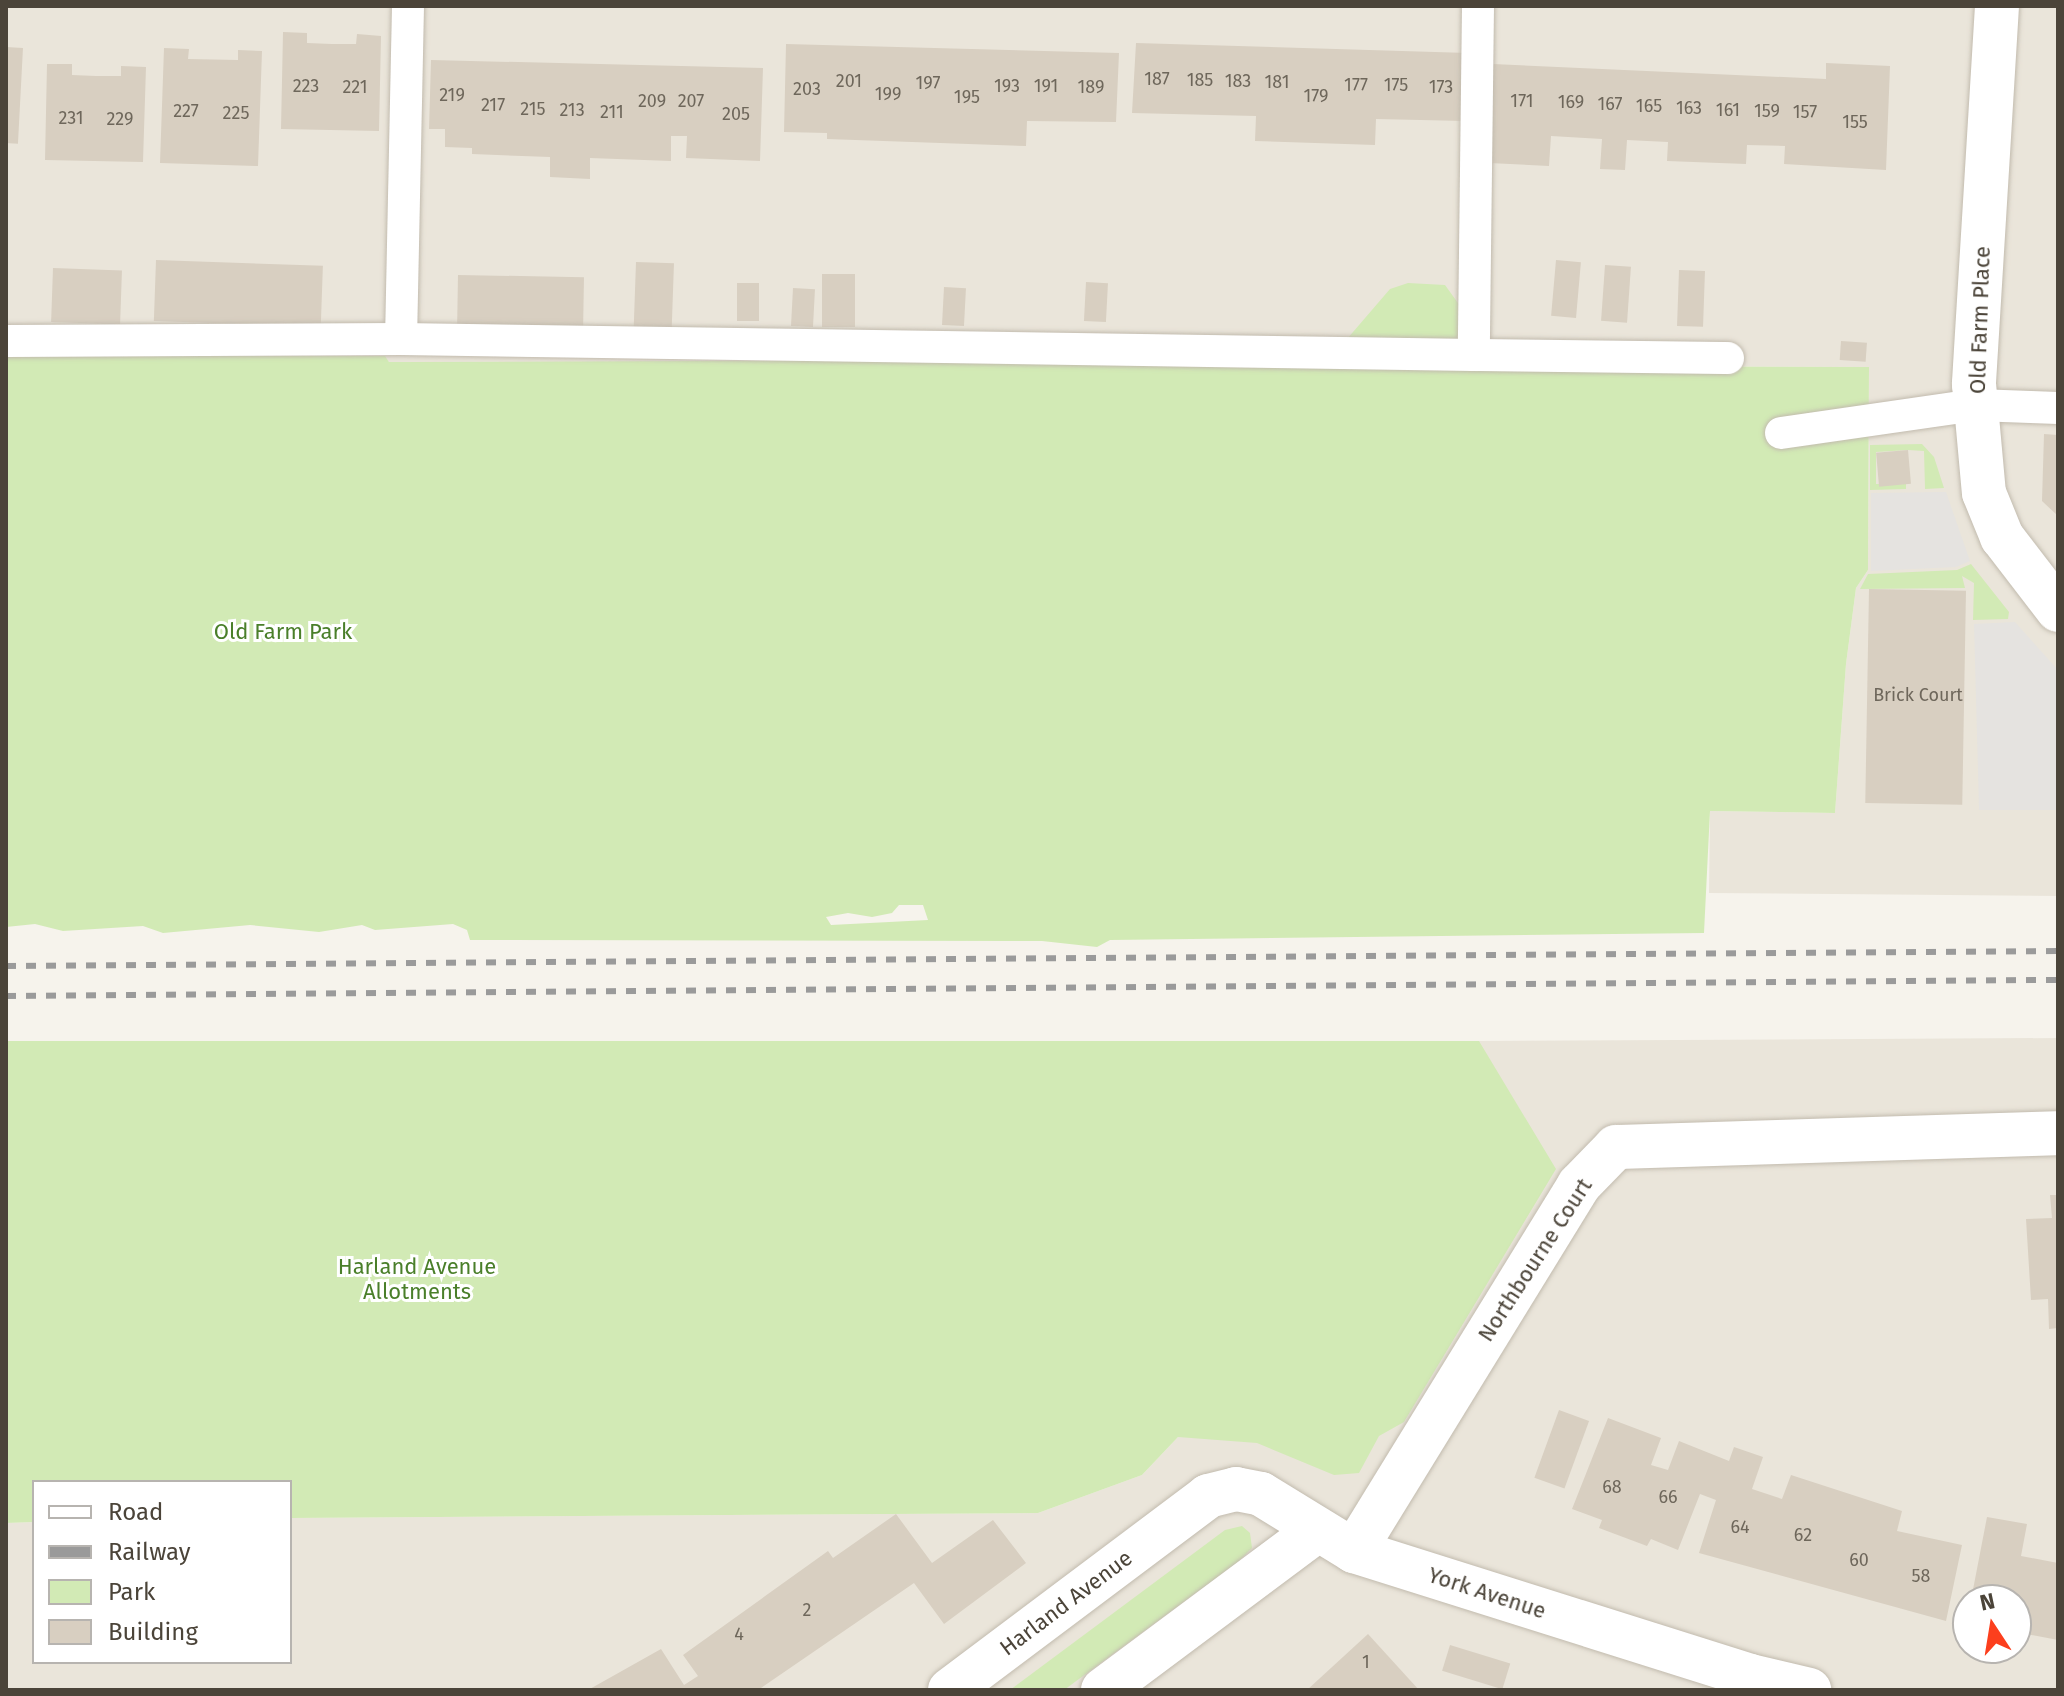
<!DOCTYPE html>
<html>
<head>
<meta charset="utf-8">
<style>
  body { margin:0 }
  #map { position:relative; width:2064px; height:1696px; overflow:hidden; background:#f6f3ec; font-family:"Fira Sans",sans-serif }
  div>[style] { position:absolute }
  .residential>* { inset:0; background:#eae5da }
  .green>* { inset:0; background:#d2eab5 }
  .parking>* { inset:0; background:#e5e3e0 }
  .building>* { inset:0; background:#d8cfc1; transform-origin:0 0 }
  .roads { filter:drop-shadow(0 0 2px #c2bbae) drop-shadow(0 0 2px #c2bbae) }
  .lane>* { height:32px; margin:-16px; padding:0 16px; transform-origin:16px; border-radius:16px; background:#fff }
  .street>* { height:44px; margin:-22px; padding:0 22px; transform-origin:22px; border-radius:22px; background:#fff }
  .rail>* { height:6px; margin-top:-3px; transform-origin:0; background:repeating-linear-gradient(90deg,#9a9a9a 0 10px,transparent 0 20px) }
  span { translate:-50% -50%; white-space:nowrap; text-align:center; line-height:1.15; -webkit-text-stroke:6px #fff; paint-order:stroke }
  .number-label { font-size:18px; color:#6e675b }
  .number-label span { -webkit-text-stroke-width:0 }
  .street-label { font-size:22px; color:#4b4439 }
  .park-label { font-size:22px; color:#4a7f2a }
  .frame { position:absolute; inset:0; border:8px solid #4b4439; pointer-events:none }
  .legend { position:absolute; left:32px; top:1480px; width:260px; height:184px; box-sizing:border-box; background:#fff; border:2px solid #b7b4b0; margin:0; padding:10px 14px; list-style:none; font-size:24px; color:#4b4439 }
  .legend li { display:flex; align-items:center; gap:16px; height:40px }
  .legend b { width:40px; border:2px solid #b7b4b0 }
  .north { position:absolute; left:1952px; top:1584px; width:80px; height:80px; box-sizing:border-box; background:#fff; border:2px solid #b7b4b0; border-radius:50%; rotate:348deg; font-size:22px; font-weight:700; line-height:32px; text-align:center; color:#4b4439 }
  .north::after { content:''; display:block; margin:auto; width:28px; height:36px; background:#fc3f1d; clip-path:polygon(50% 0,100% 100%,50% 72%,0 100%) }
</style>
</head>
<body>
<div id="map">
  <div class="residential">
    <div style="clip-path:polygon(6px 6px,2058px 6px,2058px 896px,1709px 893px,1710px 811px,1835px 813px,1846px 664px,1856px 588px,1868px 570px,1869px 367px,409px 362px,389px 362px,384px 356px,6px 355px)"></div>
    <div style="clip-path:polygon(evenodd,2058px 1038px,2058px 1690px,6px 1690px,6px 1523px,34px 1522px,34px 1662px,290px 1662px,290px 1518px,1038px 1513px,1142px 1475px,1178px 1437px,1445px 1207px,1479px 1041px,2058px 1038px,1968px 1600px,2016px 1600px,2016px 1648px,1968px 1648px,1968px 1600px)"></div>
  </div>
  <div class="green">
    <div style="clip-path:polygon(evenodd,1408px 283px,1445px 285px,1463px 310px,1485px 366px,1869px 367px,1868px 570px,1856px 588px,1846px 664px,1835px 813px,1710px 811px,1704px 933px,1110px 940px,1097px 947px,1042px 941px,470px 940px,467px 930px,453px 924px,375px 930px,362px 925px,319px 932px,250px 925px,163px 933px,143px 926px,63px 931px,35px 924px,6px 927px,6px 355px,385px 356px,389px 362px,409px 362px,1018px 360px,1347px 339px,1390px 289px,1408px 283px,899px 905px,923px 905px,928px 920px,831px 925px,826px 917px,848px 913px,872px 917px,892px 913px,899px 905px)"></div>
    <div style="clip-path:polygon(1922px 444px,1934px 457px,1944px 488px,1925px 489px,1924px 451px,1908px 450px,1876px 452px,1876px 484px,1906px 484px,1906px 489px,1870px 490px,1870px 445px)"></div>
    <div style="clip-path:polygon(1971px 564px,2009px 612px,2008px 619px,1973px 620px,1974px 583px,1962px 576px,1965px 588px,1860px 589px,1868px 574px,1957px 570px)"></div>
    <div style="clip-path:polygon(6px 1041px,1479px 1041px,1556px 1169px,1404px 1422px,1379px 1436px,1359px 1473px,1334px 1475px,1257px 1443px,1178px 1437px,1142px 1475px,1038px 1513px,290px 1518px,290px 1482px,34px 1482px,34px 1522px,6px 1523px)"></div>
    <div style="clip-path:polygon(1242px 1526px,1250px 1533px,1252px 1548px,1238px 1562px,1064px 1690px,1010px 1690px,1225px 1530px)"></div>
  </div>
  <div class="parking">
    <div style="clip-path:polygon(1946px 492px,1970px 561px,1956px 567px,1871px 571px,1871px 493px)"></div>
    <div style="clip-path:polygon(2015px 622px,2058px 670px,2058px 810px,1979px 810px,1974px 624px)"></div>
  </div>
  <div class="building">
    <div style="clip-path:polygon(283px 32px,307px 33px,307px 43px,332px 44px,356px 44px,357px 34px,381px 36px,379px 131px,281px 129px)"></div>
    <div style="clip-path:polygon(1136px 43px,1468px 53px,1465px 121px,1376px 119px,1375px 145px,1255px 141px,1256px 116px,1132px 113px)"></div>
    <div style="clip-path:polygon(786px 44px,1119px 53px,1116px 122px,1027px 121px,1026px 146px,827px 139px,827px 133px,784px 132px)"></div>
    <div style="left:6px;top:47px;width:17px;height:96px;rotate:3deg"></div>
    <div style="clip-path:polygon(164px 48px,189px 49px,188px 59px,238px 60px,238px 50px,262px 51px,258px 166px,160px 163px)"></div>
    <div style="clip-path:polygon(431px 60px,763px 68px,760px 161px,686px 158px,687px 136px,671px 136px,671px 161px,590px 158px,590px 179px,550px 177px,550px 157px,472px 154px,472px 148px,445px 147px,445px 129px,429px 129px)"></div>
    <div style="clip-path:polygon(1826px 63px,1890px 66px,1886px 170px,1784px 164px,1785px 146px,1747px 145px,1746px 164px,1667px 161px,1668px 142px,1627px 140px,1625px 170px,1600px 169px,1602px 139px,1551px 136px,1549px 166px,1489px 163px,1493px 64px,1826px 79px)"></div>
    <div style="clip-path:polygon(47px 64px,72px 64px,72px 75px,96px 76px,121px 76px,121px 66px,146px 67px,143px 162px,45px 160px)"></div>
    <div style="left:156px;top:260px;width:167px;height:61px;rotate:2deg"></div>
    <div style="left:1556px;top:260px;width:25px;height:56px;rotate:5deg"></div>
    <div style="left:636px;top:262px;width:38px;height:67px;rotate:2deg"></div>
    <div style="left:1605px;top:265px;width:26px;height:56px;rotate:4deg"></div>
    <div style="left:53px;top:268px;width:69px;height:54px;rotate:2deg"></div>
    <div style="left:1679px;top:270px;width:26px;height:56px;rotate:2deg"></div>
    <div style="left:822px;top:274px;width:33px;height:53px"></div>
    <div style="left:458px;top:275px;width:126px;height:51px;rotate:1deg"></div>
    <div style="left:1086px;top:282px;width:22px;height:39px;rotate:3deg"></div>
    <div style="left:737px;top:283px;width:22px;height:38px"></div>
    <div style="left:944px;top:287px;width:22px;height:38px;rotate:3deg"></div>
    <div style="left:793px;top:288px;width:22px;height:38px;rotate:3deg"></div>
    <div style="left:1841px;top:341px;width:26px;height:19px;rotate:4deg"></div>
    <div style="clip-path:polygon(2044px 434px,2058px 435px,2058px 516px,2042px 501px)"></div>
    <div style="left:1908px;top:450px;width:34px;height:32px;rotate:85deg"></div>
    <div style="left:1869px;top:589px;width:97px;height:214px;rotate:1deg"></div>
    <div style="clip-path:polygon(2050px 1195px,2058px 1195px,2058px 1328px,2049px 1329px,2048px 1299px,2031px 1300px,2026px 1219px,2052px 1218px)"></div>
    <div style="left:1559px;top:1410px;width:32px;height:72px;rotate:20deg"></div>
    <div style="clip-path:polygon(1608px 1418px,1661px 1438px,1651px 1465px,1668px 1470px,1679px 1441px,1729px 1461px,1734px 1447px,1763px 1457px,1752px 1489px,1782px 1499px,1791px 1475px,1902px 1511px,1897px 1531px,1962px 1545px,1946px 1621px,1699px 1553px,1716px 1500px,1700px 1494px,1678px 1550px,1651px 1539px,1647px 1546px,1599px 1528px,1602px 1520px,1572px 1509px)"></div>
    <div style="clip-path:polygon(896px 1514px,932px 1563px,993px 1520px,1026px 1563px,944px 1624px,914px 1583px,758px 1690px,588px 1690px,661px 1649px,684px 1685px,698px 1676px,683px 1655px,828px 1551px,833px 1558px)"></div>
    <div style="clip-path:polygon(1987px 1517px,2027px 1524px,2021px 1556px,2058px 1563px,2058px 1640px,2016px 1632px,2016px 1600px,1971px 1600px)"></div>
    <div style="clip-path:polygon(1368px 1634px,1419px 1690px,1307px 1690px)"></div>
    <div style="left:1450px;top:1645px;width:63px;height:27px;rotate:17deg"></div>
  </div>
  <div class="roads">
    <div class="lane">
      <div style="left:408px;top:6px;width:333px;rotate:91.2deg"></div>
      <div style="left:401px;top:339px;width:1073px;rotate:0.85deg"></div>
      <div style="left:1478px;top:6px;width:349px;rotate:90.7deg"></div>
      <div style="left:1474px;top:355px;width:254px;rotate:0.7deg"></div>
      <div style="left:6px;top:341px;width:395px;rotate:-0.3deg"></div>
      <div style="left:1781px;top:433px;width:197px;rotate:-8.2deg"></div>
      <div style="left:1976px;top:405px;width:82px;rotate:2.1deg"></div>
    </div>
    <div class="street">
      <div style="left:1997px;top:6px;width:379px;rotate:93.5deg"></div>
      <div style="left:1974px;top:384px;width:109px;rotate:84.8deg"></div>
      <div style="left:1984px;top:493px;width:48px;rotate:67.8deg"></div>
      <div style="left:2002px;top:537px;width:92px;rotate:52.5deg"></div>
      <div style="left:1354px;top:1551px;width:430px;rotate:-58.4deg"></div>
      <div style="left:1579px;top:1185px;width:53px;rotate:-45.8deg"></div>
      <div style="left:1616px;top:1147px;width:442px;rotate:-1.8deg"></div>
      <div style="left:950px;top:1690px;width:323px;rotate:-36.9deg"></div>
      <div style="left:1208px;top:1496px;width:29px;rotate:-14deg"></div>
      <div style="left:1236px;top:1489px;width:25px;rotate:11deg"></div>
      <div style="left:1261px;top:1494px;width:109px;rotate:31.5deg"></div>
      <div style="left:1354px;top:1551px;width:415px;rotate:17.5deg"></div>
      <div style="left:1750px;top:1676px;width:61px;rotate:13.3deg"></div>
      <div style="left:1103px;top:1690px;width:264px;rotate:-36.7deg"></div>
    </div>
  </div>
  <div class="rail">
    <div style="left:6px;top:966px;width:2052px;rotate:-0.42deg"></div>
    <div style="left:6px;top:996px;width:2052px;rotate:-0.45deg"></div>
  </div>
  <div class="number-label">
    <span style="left:1157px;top:79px">187</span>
    <span style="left:1200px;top:80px">185</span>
    <span style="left:849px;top:81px">201</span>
    <span style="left:1238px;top:81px">183</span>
    <span style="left:1277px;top:82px">181</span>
    <span style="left:928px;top:83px">197</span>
    <span style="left:1356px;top:85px">177</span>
    <span style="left:1396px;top:85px">175</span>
    <span style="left:306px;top:86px">223</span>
    <span style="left:1007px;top:86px">193</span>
    <span style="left:1046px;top:86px">191</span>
    <span style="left:355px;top:87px">221</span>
    <span style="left:1091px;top:87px">189</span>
    <span style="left:1441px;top:87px">173</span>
    <span style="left:807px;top:89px">203</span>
    <span style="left:888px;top:94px">199</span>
    <span style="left:452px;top:95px">219</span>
    <span style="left:1316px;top:96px">179</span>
    <span style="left:967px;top:97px">195</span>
    <span style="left:652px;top:101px">209</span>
    <span style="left:691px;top:101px">207</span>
    <span style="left:1522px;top:101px">171</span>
    <span style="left:1571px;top:102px">169</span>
    <span style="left:1610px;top:104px">167</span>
    <span style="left:493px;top:105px">217</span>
    <span style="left:1649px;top:106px">165</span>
    <span style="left:1689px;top:108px">163</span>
    <span style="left:533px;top:109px">215</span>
    <span style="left:572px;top:110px">213</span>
    <span style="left:1728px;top:110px">161</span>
    <span style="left:186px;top:111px">227</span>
    <span style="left:1767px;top:111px">159</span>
    <span style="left:612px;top:112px">211</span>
    <span style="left:1805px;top:112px">157</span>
    <span style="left:236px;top:113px">225</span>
    <span style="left:736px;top:114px">205</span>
    <span style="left:71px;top:118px">231</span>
    <span style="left:120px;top:119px">229</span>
    <span style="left:1855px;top:122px">155</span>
    <span style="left:1918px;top:695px">Brick Court</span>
    <span style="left:1612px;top:1487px">68</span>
    <span style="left:1668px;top:1497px">66</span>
    <span style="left:1740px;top:1527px">64</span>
    <span style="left:1803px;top:1535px">62</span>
    <span style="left:1859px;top:1560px">60</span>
    <span style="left:1921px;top:1576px">58</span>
    <span style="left:807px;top:1610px">2</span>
    <span style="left:739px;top:1634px">4</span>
    <span style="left:1366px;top:1662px">1</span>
  </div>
  <div class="street-label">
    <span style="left:1980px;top:320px;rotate:-88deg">Old Farm Place</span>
    <span style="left:1535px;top:1260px;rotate:-57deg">Northbourne Court</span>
    <span style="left:1487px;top:1593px;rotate:18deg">York Avenue</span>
    <span style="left:1066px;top:1603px;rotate:-37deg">Harland Avenue</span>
  </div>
  <div class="park-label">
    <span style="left:283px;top:632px">Old Farm Park</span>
    <span style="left:417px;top:1279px">Harland Avenue<br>Allotments</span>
  </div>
  <div class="frame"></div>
  <ul class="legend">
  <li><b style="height:10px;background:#fff"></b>Road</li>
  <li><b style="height:10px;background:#9a9a9a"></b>Railway</li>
  <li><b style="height:22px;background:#d2eab5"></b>Park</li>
  <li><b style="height:22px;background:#d8cfc1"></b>Building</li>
  </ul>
  <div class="north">N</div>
</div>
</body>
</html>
